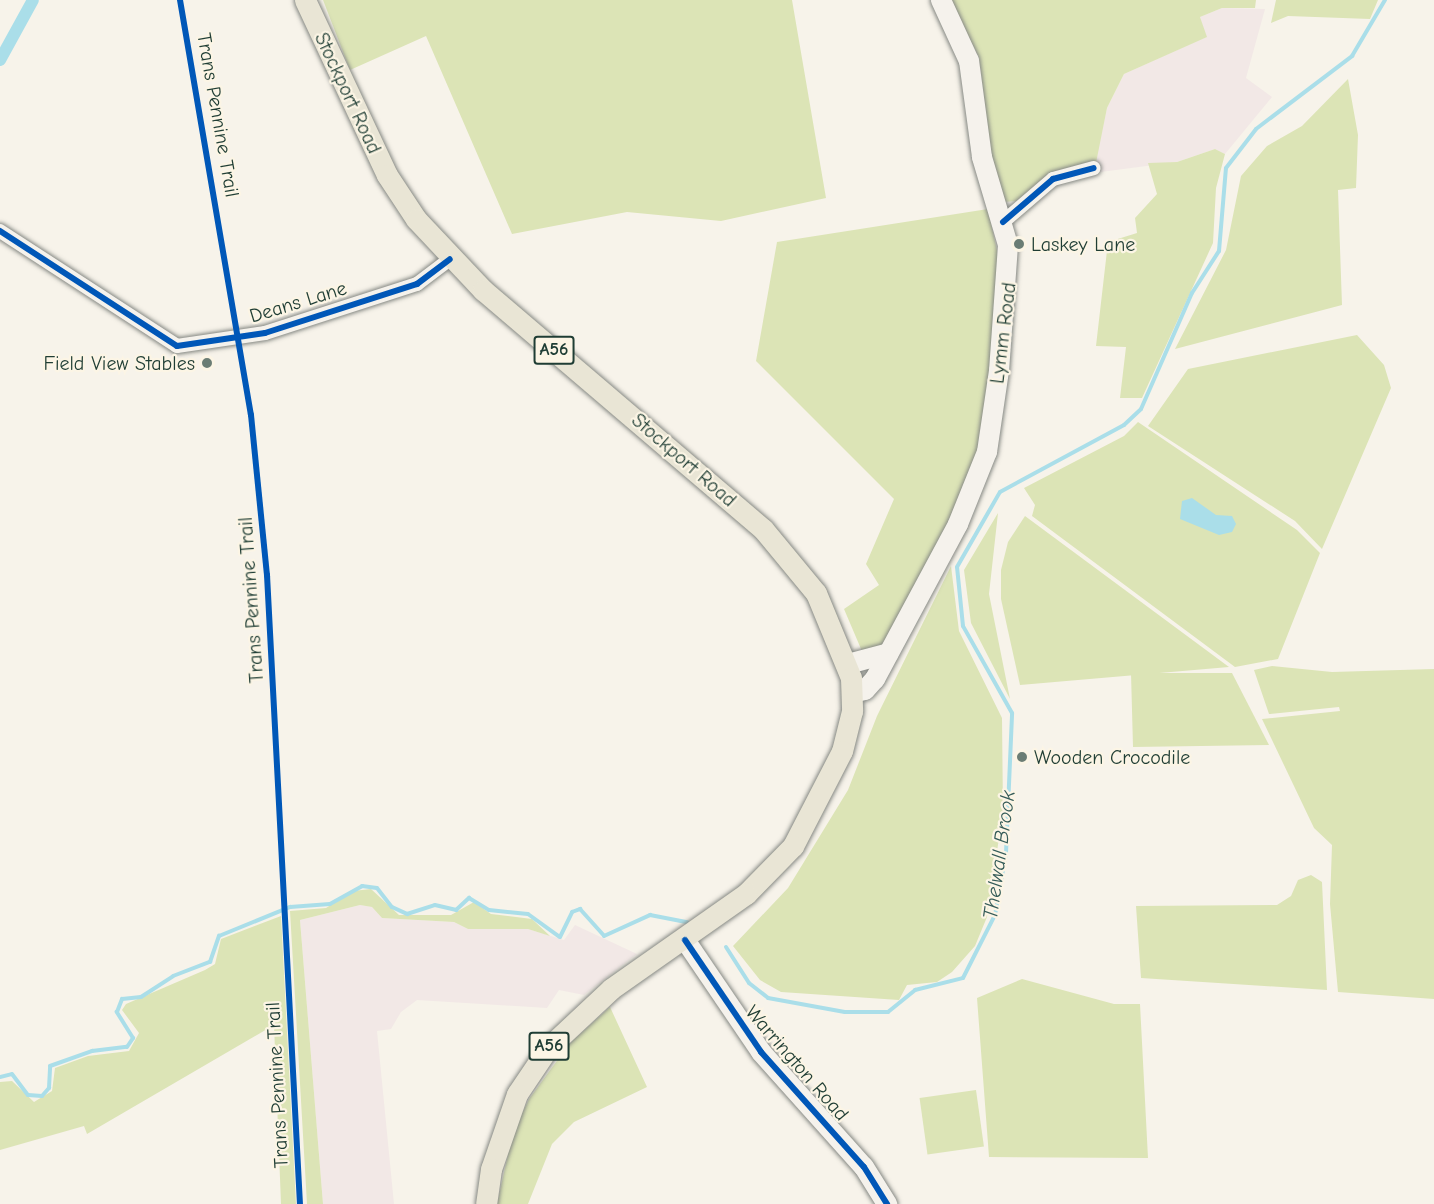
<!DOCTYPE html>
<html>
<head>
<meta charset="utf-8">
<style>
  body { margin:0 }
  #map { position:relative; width:1434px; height:1204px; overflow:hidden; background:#f7f3ea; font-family:"Comic Neue",sans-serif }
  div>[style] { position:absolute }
  .built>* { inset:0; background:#f2e8e6 }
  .green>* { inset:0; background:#dce4b6; transform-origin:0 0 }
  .water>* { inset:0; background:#aadee9 }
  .stream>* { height:4px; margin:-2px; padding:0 2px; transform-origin:2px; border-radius:2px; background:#aadee9 }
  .canal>* { height:12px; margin:-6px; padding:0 6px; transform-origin:6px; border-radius:6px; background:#aadee9 }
  .roads { filter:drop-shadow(0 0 2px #868984) drop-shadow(0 0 2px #868984) }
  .street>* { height:14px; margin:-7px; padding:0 7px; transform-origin:7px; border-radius:7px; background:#f5f2ec }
  .secondary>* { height:20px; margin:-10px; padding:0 10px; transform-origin:10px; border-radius:10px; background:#f5f2ec }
  .primary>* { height:21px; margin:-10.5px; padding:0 10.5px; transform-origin:10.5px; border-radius:10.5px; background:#e9e5d5 }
  .cycleway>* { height:6px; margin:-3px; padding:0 3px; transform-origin:3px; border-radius:3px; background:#0057b8 }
  .dots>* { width:16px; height:16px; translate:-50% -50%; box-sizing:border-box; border:3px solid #fcf5e5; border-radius:50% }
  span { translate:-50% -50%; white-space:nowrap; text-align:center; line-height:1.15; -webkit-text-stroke:4.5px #fcf5e5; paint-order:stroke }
  .shield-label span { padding:2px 4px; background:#fcf5e5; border:2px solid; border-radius:4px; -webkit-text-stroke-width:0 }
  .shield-label { font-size:18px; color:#1f3d34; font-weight:700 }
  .street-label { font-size:20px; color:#1f3d34 }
  .poi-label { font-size:20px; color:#1f3d34 }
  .left { translate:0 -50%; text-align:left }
  .right { translate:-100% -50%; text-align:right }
  .water-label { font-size:21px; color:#345b58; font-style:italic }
</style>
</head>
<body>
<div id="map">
  <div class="built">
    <div style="clip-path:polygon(1222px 8px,1265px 9px,1246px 78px,1272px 97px,1225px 154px,1215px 149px,1177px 162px,1093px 173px,1107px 108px,1124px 74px,1206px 37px,1200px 17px)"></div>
    <div style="clip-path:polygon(360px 905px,372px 907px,382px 918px,454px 922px,468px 929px,528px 929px,564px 940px,575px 925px,637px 954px,584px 995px,559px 990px,547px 1008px,417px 1000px,401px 1012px,391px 1029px,377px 1031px,394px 1204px,323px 1204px,300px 920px)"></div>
  </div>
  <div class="green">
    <div style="clip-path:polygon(323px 0,792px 0,826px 198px,721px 221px,627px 212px,512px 234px,426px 36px,350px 70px)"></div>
    <div style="clip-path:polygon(949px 0,1256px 0,1255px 8px,1222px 8px,1200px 17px,1207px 37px,1124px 74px,1107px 108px,1096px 163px,1045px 177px,1017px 201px,1003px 202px,991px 154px,979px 57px)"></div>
    <div style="clip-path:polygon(1276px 0,1378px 0,1370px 19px,1288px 16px,1271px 23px)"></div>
    <div style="clip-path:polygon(1348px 79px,1358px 135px,1356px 188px,1338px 190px,1342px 305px,1175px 349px,1226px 250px,1241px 176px,1267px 146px,1302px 126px)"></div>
    <div style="clip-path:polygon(1215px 149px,1225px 154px,1216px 188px,1213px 243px,1142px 398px,1120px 398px,1126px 347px,1096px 346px,1108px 242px,1137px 233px,1135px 218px,1157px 194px,1148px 163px,1177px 162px)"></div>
    <div style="clip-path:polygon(988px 209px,1001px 269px,993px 308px,999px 309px,974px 471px,883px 652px,864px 656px,844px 609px,879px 585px,866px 564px,894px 499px,756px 361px,777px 242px)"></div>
    <div style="clip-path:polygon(1357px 335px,1384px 365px,1391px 388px,1322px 549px,1295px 521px,1148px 426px,1188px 369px)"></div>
    <div style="clip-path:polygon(1138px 422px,1297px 530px,1320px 553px,1278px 659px,1235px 667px,1032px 516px,1035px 505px,1024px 488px,1124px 436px)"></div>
    <div style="clip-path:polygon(998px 513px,989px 594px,1010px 699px,971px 623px,964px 570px)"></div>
    <div style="clip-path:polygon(1025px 516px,1229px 667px,1020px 685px,1001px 599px,1001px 570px,1008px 542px)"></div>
    <div style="clip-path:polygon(951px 566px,959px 631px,1002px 718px,1003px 812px,987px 917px,975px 946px,952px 972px,937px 982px,907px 985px,899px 1000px,781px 992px,760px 980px,733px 946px,788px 888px,848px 790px,877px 716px)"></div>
    <div style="clip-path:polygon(1272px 666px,1332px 672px,1434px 669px,1434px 999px,1338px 992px,1330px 904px,1332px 845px,1314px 828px,1262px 719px,1340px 711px,1339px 707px,1269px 714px,1254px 670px)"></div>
    <div style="clip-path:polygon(1131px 673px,1232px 673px,1269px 745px,1133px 747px)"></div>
    <div style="clip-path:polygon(1311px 875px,1322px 882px,1327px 990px,1141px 978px,1136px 906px,1277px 905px,1291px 896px,1298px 880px)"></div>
    <div style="clip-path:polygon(371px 889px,399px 915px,451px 915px,474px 902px,491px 914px,532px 919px,550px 936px,528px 929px,468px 929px,454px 922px,382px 918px,372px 907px,360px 905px,300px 920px,323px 1204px,307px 1204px,290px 911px,326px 908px,353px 891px)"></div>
    <div style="clip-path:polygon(281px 916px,296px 1204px,281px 1204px,274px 1025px,87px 1134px,84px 1126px,0 1150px,0 1082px,12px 1081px,34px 1102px,52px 1091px,55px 1068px,88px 1056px,129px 1051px,139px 1033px,122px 1010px,126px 1004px,205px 970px,215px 964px,221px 939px)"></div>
    <div style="clip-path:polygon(1022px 979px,1114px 1004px,1140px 1004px,1148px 1158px,989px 1157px,977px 998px)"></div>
    <div style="clip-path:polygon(610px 1007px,647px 1087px,574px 1122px,552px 1144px,528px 1204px,497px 1204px,513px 1132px,529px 1099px,570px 1043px)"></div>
    <div style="left:976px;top:1090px;width:57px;height:57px;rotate:82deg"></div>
  </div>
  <div class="water">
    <div style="clip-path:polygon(1192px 498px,1216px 515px,1232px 516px,1236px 524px,1232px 532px,1219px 535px,1180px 519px,1182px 501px)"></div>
  </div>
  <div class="stream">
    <div style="left:726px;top:947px;width:43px;rotate:57.4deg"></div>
    <div style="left:749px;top:983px;width:24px;rotate:38deg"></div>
    <div style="left:768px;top:998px;width:78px;rotate:10.3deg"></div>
    <div style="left:845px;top:1012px;width:43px"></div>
    <div style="left:888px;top:1012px;width:35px;rotate:-39deg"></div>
    <div style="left:915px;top:990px;width:49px;rotate:-14deg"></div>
    <div style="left:963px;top:978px;width:71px;rotate:-63.1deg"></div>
    <div style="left:995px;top:915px;width:63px;rotate:-79.9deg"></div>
    <div style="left:1006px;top:853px;width:140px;rotate:-87.5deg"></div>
    <div style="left:1012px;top:713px;width:100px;rotate:-119.4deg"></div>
    <div style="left:963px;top:626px;width:59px;rotate:-95.8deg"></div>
    <div style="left:957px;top:567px;width:86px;rotate:-60.2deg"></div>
    <div style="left:1000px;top:492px;width:141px;rotate:-28.4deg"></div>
    <div style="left:1124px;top:425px;width:23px;rotate:-43deg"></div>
    <div style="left:1141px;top:409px;width:127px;rotate:-66.3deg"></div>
    <div style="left:1192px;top:293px;width:50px;rotate:-57.3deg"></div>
    <div style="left:1219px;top:251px;width:83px;rotate:-85.2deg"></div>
    <div style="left:1226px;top:168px;width:49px;rotate:-52.4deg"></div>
    <div style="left:1256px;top:129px;width:121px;rotate:-37.2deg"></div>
    <div style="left:1352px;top:56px;width:65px;rotate:-59.5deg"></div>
    <div style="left:0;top:1077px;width:12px;rotate:-14deg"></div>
    <div style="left:12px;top:1074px;width:26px;rotate:53deg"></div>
    <div style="left:28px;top:1095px;width:14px;rotate:4deg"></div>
    <div style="left:42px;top:1096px;width:11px;rotate:-49deg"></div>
    <div style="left:49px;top:1088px;width:22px;rotate:-87deg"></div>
    <div style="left:50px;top:1066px;width:45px;rotate:-19.7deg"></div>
    <div style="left:92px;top:1051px;width:35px;rotate:-7deg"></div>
    <div style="left:127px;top:1047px;width:11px;rotate:-56deg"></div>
    <div style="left:133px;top:1038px;width:31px;rotate:-122deg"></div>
    <div style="left:117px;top:1012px;width:14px;rotate:-69deg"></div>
    <div style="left:122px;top:999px;width:19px;rotate:-6deg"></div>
    <div style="left:141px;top:997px;width:38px;rotate:-33deg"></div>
    <div style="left:173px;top:976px;width:40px;rotate:-21deg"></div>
    <div style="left:210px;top:962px;width:28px;rotate:-71deg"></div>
    <div style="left:219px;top:936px;width:77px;rotate:-22.2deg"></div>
    <div style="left:290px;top:907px;width:40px;rotate:-4.3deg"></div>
    <div style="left:330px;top:904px;width:37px;rotate:-29deg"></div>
    <div style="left:362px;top:886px;width:15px;rotate:8deg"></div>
    <div style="left:377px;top:888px;width:24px;rotate:52deg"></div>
    <div style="left:392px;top:907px;width:17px;rotate:25deg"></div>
    <div style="left:407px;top:914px;width:29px;rotate:-18deg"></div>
    <div style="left:435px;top:905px;width:22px;rotate:13deg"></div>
    <div style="left:456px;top:910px;width:18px;rotate:-43deg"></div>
    <div style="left:469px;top:898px;width:23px;rotate:31deg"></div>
    <div style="left:489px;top:910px;width:39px;rotate:6deg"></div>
    <div style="left:528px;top:914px;width:39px;rotate:36deg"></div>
    <div style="left:560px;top:937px;width:28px;rotate:-64deg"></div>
    <div style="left:572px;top:912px;width:9px;rotate:-21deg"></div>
    <div style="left:580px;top:909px;width:36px;rotate:48deg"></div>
    <div style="left:604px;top:936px;width:51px;rotate:-24.5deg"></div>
    <div style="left:650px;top:915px;width:38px;rotate:11deg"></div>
  </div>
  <div class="canal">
    <div style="left:0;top:60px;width:68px;rotate:-61.2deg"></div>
  </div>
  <div class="roads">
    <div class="street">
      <div style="left:1003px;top:222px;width:66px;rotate:-40.7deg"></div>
      <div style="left:1053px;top:179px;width:42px;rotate:-15deg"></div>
      <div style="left:0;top:231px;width:211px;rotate:33deg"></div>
      <div style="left:177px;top:346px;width:89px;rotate:-8.4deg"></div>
      <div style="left:265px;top:333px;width:160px;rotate:-17.9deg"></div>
      <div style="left:417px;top:284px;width:41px;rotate:-37.1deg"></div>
    </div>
    <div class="secondary">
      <div style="left:848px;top:664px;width:42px;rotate:-15deg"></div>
      <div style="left:852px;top:693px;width:13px;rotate:-13deg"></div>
      <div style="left:865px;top:690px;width:15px;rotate:-48deg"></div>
      <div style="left:875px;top:679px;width:176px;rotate:-61.8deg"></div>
      <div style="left:958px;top:524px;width:78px;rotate:-68.1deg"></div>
      <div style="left:987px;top:452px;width:82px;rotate:-81.6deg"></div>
      <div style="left:999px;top:371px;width:126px;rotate:-85.9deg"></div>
      <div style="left:1008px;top:245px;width:92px;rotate:-106.5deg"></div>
      <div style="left:982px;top:157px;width:97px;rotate:-97.7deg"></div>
      <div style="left:969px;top:61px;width:67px;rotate:-114.7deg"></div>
      <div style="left:685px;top:940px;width:135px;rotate:55.8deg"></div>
      <div style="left:761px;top:1052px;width:154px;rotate:48.2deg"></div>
      <div style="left:864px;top:1167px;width:44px;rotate:58.1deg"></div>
    </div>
    <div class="primary">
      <div style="left:305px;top:0;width:193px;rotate:64.9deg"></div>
      <div style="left:387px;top:175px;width:53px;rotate:56.6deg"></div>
      <div style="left:416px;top:219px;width:98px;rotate:46.7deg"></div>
      <div style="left:483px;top:290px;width:368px;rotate:40.5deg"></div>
      <div style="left:763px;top:529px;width:83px;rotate:50.4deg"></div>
      <div style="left:816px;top:593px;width:92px;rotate:67.6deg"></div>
      <div style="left:851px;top:678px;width:33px;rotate:88deg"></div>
      <div style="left:852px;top:711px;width:41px;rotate:104deg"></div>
      <div style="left:842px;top:751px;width:107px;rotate:117.3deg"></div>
      <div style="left:793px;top:846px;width:67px;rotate:134.4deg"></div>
      <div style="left:746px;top:894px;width:165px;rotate:144.9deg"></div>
      <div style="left:611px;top:989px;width:86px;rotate:136.9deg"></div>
      <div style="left:548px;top:1048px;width:55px;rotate:124deg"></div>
      <div style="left:517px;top:1094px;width:79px;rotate:109.1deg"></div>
      <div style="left:491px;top:1169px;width:35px;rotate:98deg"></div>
    </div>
  </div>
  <div class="cycleway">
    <div style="left:180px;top:0;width:421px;rotate:80.3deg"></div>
    <div style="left:251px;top:415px;width:161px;rotate:84.3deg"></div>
    <div style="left:267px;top:575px;width:630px;rotate:87deg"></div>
    <div style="left:1003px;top:222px;width:66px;rotate:-40.7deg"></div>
    <div style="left:1053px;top:179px;width:42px;rotate:-15deg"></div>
    <div style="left:0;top:231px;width:211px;rotate:33deg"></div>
    <div style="left:177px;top:346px;width:89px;rotate:-8.4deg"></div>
    <div style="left:265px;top:333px;width:160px;rotate:-17.9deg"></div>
    <div style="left:417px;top:284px;width:41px;rotate:-37.1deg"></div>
    <div style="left:685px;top:940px;width:135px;rotate:55.8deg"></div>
    <div style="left:761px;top:1052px;width:154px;rotate:48.2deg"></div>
    <div style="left:864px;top:1167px;width:44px;rotate:58.1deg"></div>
  </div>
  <div class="dots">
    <div style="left:1019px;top:244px;background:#6b7d74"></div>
    <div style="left:207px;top:363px;background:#6b7d74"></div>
    <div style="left:1022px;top:757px;background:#6b7d74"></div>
  </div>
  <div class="shield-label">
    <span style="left:554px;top:350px">A56</span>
    <span style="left:549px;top:1046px">A56</span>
  </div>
  <div class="street-label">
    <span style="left:348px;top:93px;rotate:65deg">Stockport Road</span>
    <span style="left:218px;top:115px;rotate:80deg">Trans Pennine Trail</span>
    <span style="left:298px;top:302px;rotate:-17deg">Deans Lane</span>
    <span style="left:1003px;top:333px;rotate:-83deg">Lymm Road</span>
    <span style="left:684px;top:460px;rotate:41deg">Stockport Road</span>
    <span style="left:251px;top:600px;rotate:-94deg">Trans Pennine Trail</span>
    <span style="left:797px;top:1063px;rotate:49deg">Warrington Road</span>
    <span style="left:277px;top:1085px;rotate:-93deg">Trans Pennine Trail</span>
  </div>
  <div class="poi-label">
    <span class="left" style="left:1031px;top:244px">Laskey Lane</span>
    <span class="right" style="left:195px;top:363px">Field View Stables</span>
    <span class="left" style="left:1034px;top:757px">Wooden Crocodile</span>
  </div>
  <div class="water-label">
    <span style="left:999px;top:855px;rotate:-82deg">Thelwall Brook</span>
  </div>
</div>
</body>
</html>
